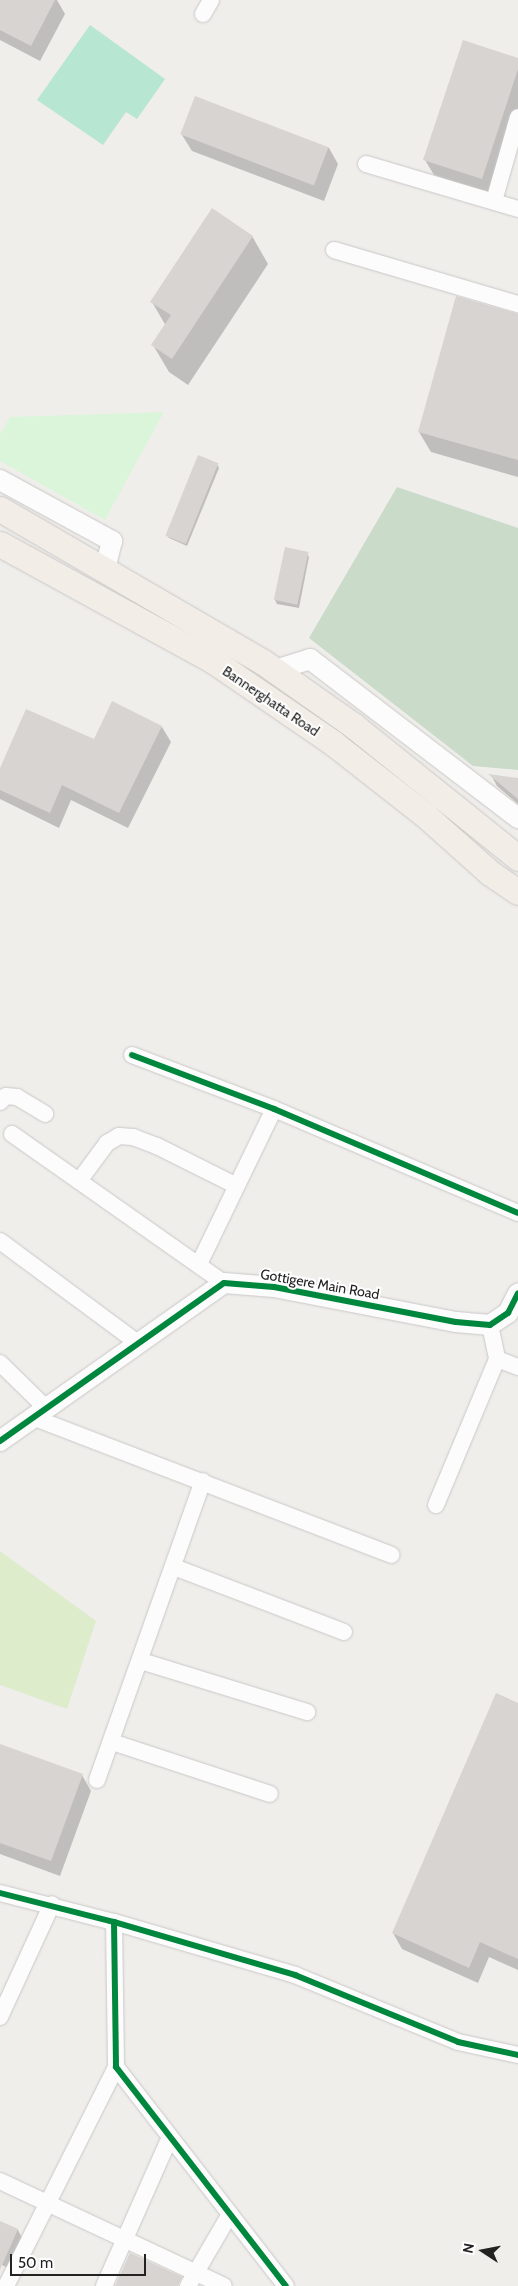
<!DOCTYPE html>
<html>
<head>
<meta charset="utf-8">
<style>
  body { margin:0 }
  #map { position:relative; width:518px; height:2286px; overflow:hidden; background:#f0eeeb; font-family:Cabin,sans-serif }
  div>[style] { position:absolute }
  .grass>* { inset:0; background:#ddeccb }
  .cemetery>* { inset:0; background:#cadbca }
  .park>* { inset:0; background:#daf5da }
  .pitch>* { inset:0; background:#b7e6d2 }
  .shadow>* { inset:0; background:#0003 }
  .building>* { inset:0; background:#d7d4d2; transform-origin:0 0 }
  .roads { filter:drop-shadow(0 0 1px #c9c8c7) drop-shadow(0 0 1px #c9c8c7) }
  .minor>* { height:16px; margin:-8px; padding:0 8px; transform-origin:8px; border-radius:8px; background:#fdfcfc }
  .tertiary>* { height:20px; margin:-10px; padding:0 10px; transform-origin:10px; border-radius:10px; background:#fdfcfc }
  .primary>* { height:25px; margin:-12.5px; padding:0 12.5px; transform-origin:12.5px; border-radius:12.5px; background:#f3ede7 }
  .cycleway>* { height:6px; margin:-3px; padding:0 3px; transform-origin:3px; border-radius:3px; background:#00873e }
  span { translate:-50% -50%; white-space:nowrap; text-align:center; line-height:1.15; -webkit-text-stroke:4px #fff; paint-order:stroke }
  .street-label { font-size:14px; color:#222 }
  .north { position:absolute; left:458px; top:2226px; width:50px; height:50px; -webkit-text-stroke:4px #fff; paint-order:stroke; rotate:281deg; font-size:14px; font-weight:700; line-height:20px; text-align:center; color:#222 }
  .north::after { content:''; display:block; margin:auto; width:18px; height:22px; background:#222; clip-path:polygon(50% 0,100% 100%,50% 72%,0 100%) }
  .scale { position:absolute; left:10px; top:2254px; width:136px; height:22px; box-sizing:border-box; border:2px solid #222; border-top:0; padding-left:6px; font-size:15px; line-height:18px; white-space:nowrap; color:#222; -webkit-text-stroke:4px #fff; paint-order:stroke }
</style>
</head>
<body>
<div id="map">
  <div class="grass">
    <div style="clip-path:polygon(0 1551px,96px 1621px,67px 1709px,0 1685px)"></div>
  </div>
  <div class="cemetery">
    <div style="clip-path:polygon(397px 487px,518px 528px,518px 770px,473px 766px,309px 638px)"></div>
  </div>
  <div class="park">
    <div style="clip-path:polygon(164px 412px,105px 520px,0 461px,0 435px,10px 417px)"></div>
  </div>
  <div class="pitch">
    <div style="clip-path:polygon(90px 25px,165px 79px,137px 119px,126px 112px,103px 145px,37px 100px)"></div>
  </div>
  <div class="shadow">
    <div style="clip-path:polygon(0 0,57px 0,65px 14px,40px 61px,0 40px)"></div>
    <div style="clip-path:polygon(518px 59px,518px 111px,491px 194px,434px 175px,425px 160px)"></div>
    <div style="clip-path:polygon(182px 135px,329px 148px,338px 164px,324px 201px,192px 151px)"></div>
    <div style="clip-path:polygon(252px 236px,268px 264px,188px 385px,169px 372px,153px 345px,166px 326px,152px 302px)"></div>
    <div style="clip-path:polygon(518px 315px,518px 477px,431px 452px,419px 432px)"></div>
    <div style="clip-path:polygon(217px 464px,219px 468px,187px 546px,169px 538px,167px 535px)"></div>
    <div style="clip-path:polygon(307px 553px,309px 557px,299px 608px,277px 604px,275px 600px)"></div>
    <div style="clip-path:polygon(162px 727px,171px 742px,128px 828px,71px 800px,59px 828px,0 799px,0 771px,94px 740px)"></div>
    <div style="clip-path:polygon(491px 775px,518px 779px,518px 804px,497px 786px)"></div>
    <div style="clip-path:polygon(518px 1704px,518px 1970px,489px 1957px,478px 1983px,402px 1949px,393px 1933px)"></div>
    <div style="clip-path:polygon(0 1746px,82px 1775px,91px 1791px,60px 1876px,0 1854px)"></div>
    <div style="clip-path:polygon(0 2222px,18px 2230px,23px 2240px,10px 2269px,0 2264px)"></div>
  </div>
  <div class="building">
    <div style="clip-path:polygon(0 0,55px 0,31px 46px,0 30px)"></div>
    <div style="clip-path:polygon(463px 40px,518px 58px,518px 69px,482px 179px,423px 160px)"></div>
    <div style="left:195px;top:96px;width:143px;height:41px;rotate:21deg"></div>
    <div style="clip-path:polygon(212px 208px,253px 236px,172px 359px,151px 345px,171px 315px,150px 302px)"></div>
    <div style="clip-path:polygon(456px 296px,518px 314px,518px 460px,418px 432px)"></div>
    <div style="left:198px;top:455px;width:22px;height:87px;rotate:22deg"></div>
    <div style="left:285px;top:547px;width:24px;height:54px;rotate:12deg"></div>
    <div style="clip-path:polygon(112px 701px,162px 726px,119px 813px,62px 785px,50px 813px,0 790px,0 768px,26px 709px,94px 739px)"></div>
    <div style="clip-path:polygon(488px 774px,518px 778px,518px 799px)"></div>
    <div style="clip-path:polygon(496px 1693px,518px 1703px,518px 1959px,480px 1942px,469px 1968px,392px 1933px)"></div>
    <div style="clip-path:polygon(0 1744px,83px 1774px,51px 1861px,0 1843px)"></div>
    <div style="clip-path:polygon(0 2221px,18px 2229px,0 2270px)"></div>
    <div style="clip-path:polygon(130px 2253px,182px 2277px,178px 2286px,115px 2286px)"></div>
  </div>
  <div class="roads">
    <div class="minor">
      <div style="left:203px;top:14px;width:16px;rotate:-60deg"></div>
      <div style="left:366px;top:164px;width:159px;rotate:16.5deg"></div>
      <div style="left:494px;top:201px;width:87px;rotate:-74.1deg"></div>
      <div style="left:334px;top:250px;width:192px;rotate:16.4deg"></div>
      <div style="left:132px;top:1055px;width:152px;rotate:20.8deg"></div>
      <div style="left:274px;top:1109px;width:265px;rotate:23.1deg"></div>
      <div style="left:0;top:1102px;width:8px;rotate:-45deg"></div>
      <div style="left:6px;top:1096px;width:11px;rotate:5deg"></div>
      <div style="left:17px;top:1097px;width:33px;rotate:31deg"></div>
      <div style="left:12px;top:1134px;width:259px;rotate:35.1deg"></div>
      <div style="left:79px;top:1181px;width:47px;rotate:-53.6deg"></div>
      <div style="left:107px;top:1143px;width:14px;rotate:-30deg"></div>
      <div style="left:119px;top:1136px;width:14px;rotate:4deg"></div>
      <div style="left:133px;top:1137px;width:26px;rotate:21deg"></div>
      <div style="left:157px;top:1146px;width:89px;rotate:26.6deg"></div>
      <div style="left:0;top:1241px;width:172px;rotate:36.5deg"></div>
      <div style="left:199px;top:1264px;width:172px;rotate:-64.2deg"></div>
      <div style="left:490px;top:1325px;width:35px;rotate:78deg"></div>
      <div style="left:497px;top:1359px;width:22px;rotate:21deg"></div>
      <div style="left:0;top:1363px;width:64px;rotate:44.4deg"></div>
      <div style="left:32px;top:1417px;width:385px;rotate:21deg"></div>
      <div style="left:436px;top:1505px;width:158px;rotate:-67.3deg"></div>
      <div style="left:174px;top:1567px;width:182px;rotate:20.9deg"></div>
      <div style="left:141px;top:1661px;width:174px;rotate:17.1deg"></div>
      <div style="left:112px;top:1742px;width:166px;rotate:18.2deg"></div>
      <div style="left:97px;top:1780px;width:317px;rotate:-70.5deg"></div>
      <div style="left:0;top:1893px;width:118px;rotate:14.3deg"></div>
      <div style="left:114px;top:1922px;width:145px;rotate:89.2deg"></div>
      <div style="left:116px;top:2067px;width:277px;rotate:52.2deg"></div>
      <div style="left:114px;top:1922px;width:189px;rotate:16.3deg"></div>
      <div style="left:295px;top:1975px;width:176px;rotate:22.3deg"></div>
      <div style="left:458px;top:2042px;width:61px;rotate:12.2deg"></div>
      <div style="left:0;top:2017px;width:124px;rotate:-65.3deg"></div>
      <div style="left:0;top:2181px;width:247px;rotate:25.1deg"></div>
      <div style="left:6px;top:2286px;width:245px;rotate:-63.3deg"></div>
      <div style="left:104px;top:2286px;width:163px;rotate:-66.1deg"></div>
      <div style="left:188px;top:2286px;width:83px;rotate:-59.7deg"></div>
    </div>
    <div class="tertiary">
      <div style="left:0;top:480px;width:128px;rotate:28.6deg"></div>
      <div style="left:112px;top:541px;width:30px;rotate:104deg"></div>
      <div style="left:275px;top:670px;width:37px;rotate:-17deg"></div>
      <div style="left:310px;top:659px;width:262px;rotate:37.4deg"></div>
      <div style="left:0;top:1441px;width:274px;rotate:-35.2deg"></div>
      <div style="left:224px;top:1283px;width:50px;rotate:4.6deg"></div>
      <div style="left:274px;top:1287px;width:185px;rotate:10.9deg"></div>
      <div style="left:456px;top:1322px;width:34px;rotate:5deg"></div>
      <div style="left:490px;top:1325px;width:22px;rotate:-34deg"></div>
      <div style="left:508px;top:1313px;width:22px;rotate:-63deg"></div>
    </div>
    <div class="primary">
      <div style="left:0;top:509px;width:304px;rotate:30.2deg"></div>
      <div style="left:263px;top:662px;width:111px;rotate:35.1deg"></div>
      <div style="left:354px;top:726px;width:211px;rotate:38.8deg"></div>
      <div style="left:0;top:544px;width:242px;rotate:28.7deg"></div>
      <div style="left:212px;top:660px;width:147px;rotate:34.4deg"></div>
      <div style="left:333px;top:743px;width:117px;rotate:38deg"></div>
      <div style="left:425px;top:815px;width:87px;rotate:41.7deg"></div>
      <div style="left:490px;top:873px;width:34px;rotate:34deg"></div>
    </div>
  </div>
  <div class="cycleway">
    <div style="left:132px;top:1055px;width:152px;rotate:20.8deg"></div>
    <div style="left:274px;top:1109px;width:265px;rotate:23.1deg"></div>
    <div style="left:0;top:1441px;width:274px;rotate:-35.2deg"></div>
    <div style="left:224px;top:1283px;width:50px;rotate:4.6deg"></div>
    <div style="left:274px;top:1287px;width:185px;rotate:10.9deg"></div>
    <div style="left:456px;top:1322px;width:34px;rotate:5deg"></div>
    <div style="left:490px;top:1325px;width:22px;rotate:-34deg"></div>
    <div style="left:508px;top:1313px;width:22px;rotate:-63deg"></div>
    <div style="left:0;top:1893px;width:118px;rotate:14.3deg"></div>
    <div style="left:114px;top:1922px;width:145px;rotate:89.2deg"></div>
    <div style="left:116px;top:2067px;width:277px;rotate:52.2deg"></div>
    <div style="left:114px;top:1922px;width:189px;rotate:16.3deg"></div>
    <div style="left:295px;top:1975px;width:176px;rotate:22.3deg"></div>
    <div style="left:458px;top:2042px;width:61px;rotate:12.2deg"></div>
  </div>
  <div class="street-label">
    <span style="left:271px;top:701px;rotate:34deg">Bannerghatta Road</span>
    <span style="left:320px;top:1284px;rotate:10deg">Gottigere Main Road</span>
  </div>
  <div class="north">N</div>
  <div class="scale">50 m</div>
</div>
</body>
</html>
